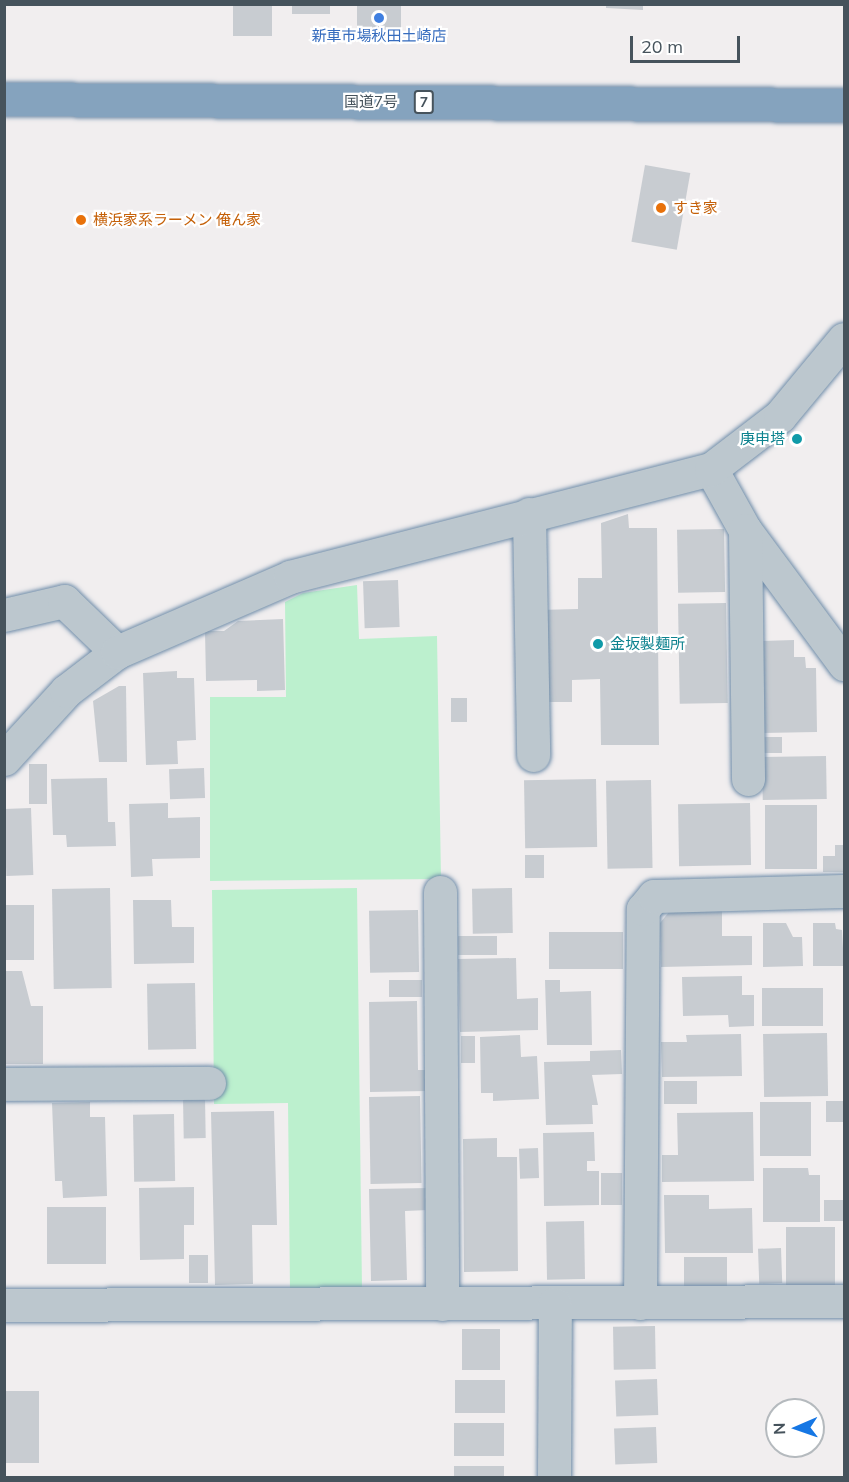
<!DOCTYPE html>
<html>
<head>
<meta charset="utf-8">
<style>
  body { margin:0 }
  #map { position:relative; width:849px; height:1482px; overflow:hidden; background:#f1eeef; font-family:Mulish,"Noto Sans JP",sans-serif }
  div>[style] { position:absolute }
  .green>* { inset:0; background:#bcf0ce }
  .building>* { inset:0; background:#c8ccd1; transform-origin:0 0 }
  .roads { filter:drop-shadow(0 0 2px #718eaa) drop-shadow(0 0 2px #718eaa) }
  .minor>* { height:33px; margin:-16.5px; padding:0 16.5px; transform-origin:16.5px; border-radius:16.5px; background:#bcc7ce }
  .highway>* { height:33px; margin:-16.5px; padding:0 16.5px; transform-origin:16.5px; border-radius:16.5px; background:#85a3be }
  .dots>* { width:16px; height:16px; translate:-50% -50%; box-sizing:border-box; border:3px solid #fff; border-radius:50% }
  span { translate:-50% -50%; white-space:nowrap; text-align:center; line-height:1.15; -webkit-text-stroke:4.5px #fff; paint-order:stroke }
  .shield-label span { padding:2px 4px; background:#fff; border:2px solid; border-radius:4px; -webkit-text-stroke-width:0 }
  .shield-label { font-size:14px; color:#46535c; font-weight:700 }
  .shop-label { font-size:15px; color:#366cbe }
  .street-label { font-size:15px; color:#46535c }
  .food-label { font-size:15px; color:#c56008 }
  .left { translate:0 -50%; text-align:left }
  .culture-label { font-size:15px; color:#0d838f }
  .right { translate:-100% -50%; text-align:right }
  .frame { position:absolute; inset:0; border:6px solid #46535c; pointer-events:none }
  .north { position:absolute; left:765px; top:1398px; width:60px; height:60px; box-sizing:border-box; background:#fff; border:2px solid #b5babe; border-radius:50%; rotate:268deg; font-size:16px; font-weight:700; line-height:24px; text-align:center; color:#46535c }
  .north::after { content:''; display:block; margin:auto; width:21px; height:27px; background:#1677e4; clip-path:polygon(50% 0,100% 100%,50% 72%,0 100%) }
  .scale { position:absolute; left:630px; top:36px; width:110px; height:27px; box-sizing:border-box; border:3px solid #46535c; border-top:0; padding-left:8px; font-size:18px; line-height:21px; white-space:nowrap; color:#46535c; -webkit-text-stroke:4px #fff; paint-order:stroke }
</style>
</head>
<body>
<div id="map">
  <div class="green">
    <div style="clip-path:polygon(357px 585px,359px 639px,437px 636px,441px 879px,210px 881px,210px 697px,286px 697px,285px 602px,303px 593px)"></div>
    <div style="clip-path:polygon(357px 888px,362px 1290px,290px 1291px,288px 1103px,214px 1104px,212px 890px)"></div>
  </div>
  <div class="building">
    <div style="left:233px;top:4px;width:39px;height:32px"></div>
    <div style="left:292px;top:4px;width:38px;height:10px"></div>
    <div style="clip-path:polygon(606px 4px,643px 4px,643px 10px,606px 8px)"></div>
    <div style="left:357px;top:5px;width:44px;height:26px"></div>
    <div style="left:645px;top:165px;width:46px;height:78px;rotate:10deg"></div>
    <div style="clip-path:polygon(628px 514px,629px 528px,657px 528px,659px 745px,601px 745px,600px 679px,572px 680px,572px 702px,539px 702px,538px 610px,578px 609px,578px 578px,602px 578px,601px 523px)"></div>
    <div style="left:724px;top:529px;width:63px;height:47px;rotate:89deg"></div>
    <div style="left:398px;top:580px;width:47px;height:35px;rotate:88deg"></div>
    <div style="left:726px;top:603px;width:100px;height:48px;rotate:89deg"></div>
    <div style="clip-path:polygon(283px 619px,285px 690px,257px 691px,257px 680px,206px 681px,205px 631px,224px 631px,238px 621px)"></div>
    <div style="clip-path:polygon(794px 640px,794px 657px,805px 657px,806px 668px,816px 668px,817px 732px,760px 733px,759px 641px)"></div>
    <div style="clip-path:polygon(177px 671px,177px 678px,194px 678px,196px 740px,177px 741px,178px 764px,146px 765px,143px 673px)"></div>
    <div style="clip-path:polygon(119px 686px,126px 686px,127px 762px,99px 762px,93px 701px)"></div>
    <div style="left:451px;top:698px;width:16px;height:24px"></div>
    <div style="left:758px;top:737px;width:24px;height:16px"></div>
    <div style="left:826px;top:756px;width:43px;height:64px;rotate:89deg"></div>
    <div style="left:29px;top:764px;width:18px;height:40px"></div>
    <div style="left:204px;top:768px;width:30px;height:35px;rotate:88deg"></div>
    <div style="clip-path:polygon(107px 778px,108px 822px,115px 822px,116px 846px,67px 847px,66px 835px,53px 835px,51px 779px)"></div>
    <div style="left:596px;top:779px;width:68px;height:72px;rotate:89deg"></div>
    <div style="left:651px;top:780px;width:88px;height:45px;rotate:89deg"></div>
    <div style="clip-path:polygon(168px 803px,168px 818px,200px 817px,200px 858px,152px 859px,153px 876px,131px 877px,129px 804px)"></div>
    <div style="left:750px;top:803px;width:62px;height:72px;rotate:89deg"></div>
    <div style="left:765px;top:805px;width:52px;height:64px"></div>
    <div style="left:31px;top:808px;width:67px;height:27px;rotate:88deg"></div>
    <div style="clip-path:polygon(835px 845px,844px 845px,844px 872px,823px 872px,823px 856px,835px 856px)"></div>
    <div style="left:544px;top:855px;width:23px;height:19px;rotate:90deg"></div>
    <div style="left:110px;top:888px;width:100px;height:58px;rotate:89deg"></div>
    <div style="left:512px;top:888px;width:45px;height:40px;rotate:89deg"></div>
    <div style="clip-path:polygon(133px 900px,171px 900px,172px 927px,194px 927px,194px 963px,134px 964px)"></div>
    <div style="left:4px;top:905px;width:30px;height:55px"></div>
    <div style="left:418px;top:910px;width:62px;height:49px;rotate:89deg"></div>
    <div style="clip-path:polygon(722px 911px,722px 936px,752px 936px,752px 965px,661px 967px,660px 923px,669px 912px)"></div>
    <div style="clip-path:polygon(763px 923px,786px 923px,793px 937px,802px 937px,803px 966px,763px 967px)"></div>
    <div style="clip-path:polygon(813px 923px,835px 923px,836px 929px,842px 930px,844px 966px,813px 966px)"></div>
    <div style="left:623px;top:932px;width:37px;height:74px;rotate:90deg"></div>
    <div style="left:497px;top:936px;width:19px;height:39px;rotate:90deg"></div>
    <div style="clip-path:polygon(516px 958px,517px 999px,538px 998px,538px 1030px,460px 1032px,458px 959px)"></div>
    <div style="clip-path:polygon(4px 971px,22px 971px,31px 1006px,43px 1006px,43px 1064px,4px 1064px)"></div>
    <div style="clip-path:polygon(742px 976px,742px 995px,754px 995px,754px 1026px,729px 1027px,728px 1015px,683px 1016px,682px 977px)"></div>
    <div style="left:422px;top:980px;width:17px;height:33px;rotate:90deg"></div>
    <div style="clip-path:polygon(545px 980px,560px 980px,560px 992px,591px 991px,592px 1045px,547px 1045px)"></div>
    <div style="left:195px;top:983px;width:66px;height:48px;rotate:89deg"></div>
    <div style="left:823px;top:988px;width:38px;height:61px;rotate:90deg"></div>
    <div style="clip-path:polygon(417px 1001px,418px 1070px,427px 1070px,427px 1091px,370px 1092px,369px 1002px)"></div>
    <div style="left:827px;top:1033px;width:63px;height:64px;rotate:89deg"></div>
    <div style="clip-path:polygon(741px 1034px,742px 1076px,662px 1077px,661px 1042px,687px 1042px,686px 1035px)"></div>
    <div style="clip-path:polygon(520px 1035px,521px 1057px,537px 1056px,539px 1099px,493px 1101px,493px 1093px,481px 1093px,480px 1037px)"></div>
    <div style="left:461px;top:1036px;width:14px;height:27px"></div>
    <div style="clip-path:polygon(621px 1050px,622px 1074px,592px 1075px,598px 1105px,592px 1105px,593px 1124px,546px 1125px,544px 1062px,590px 1061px,590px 1051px)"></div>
    <div style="left:697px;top:1081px;width:23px;height:33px;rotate:90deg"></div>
    <div style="left:420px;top:1096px;width:87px;height:51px;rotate:89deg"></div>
    <div style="left:205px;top:1097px;width:41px;height:22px;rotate:89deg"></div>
    <div style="left:826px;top:1101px;width:18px;height:21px"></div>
    <div style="clip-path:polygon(90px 1102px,90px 1117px,105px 1117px,107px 1196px,63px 1198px,62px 1181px,55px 1181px,52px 1103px)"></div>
    <div style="left:760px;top:1102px;width:51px;height:54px"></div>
    <div style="clip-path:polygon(274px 1111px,277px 1225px,252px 1225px,253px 1284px,215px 1285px,211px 1112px)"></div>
    <div style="clip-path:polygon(753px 1112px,754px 1181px,662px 1182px,662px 1155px,678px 1155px,677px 1113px)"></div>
    <div style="left:174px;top:1114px;width:67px;height:41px;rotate:89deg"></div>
    <div style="clip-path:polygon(594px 1132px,595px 1161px,587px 1161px,587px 1171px,599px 1171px,599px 1205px,544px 1206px,543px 1133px)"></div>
    <div style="clip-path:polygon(497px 1138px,497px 1157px,517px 1157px,518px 1271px,464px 1272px,463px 1139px)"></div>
    <div style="left:538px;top:1148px;width:30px;height:19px;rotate:88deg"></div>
    <div style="clip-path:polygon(763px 1168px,808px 1168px,809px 1175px,820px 1175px,820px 1222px,763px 1222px)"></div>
    <div style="left:622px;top:1173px;width:32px;height:21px;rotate:90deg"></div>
    <div style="clip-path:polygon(194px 1187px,194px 1225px,184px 1225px,184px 1259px,140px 1260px,139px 1188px)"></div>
    <div style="clip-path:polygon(429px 1188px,429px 1210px,405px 1211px,407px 1280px,371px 1281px,369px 1189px)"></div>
    <div style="clip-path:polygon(664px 1195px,709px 1195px,709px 1209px,752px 1208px,753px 1253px,665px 1253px)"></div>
    <div style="left:824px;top:1200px;width:20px;height:21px"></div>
    <div style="left:106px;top:1207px;width:57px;height:59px;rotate:90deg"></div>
    <div style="left:584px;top:1221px;width:58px;height:38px;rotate:89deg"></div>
    <div style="left:835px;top:1227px;width:59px;height:49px;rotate:90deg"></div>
    <div style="left:781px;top:1248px;width:35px;height:23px;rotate:88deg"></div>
    <div style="left:189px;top:1255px;width:19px;height:28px"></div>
    <div style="left:684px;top:1257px;width:43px;height:31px"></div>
    <div style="left:655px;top:1326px;width:43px;height:42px;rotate:89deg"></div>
    <div style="left:462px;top:1329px;width:38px;height:41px"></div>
    <div style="left:657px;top:1379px;width:36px;height:42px;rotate:88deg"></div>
    <div style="left:455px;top:1380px;width:50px;height:33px"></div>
    <div style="left:4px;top:1391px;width:35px;height:72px"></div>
    <div style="left:454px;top:1423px;width:50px;height:33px"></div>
    <div style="left:656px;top:1427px;width:36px;height:42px;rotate:88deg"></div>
    <div style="left:504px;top:1466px;width:12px;height:50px;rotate:90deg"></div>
  </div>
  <div class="roads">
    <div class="minor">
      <div style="left:711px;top:469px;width:70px;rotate:60.9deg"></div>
      <div style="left:745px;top:530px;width:167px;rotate:53.5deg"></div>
      <div style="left:529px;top:514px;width:241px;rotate:89deg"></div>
      <div style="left:745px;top:530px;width:249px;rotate:89.3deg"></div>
      <div style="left:4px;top:615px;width:62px;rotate:-13.1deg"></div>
      <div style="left:64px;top:601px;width:74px;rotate:43.9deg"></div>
      <div style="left:4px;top:759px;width:92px;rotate:-47.6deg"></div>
      <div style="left:66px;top:691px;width:64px;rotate:-37.4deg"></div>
      <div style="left:117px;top:652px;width:189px;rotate:-23.4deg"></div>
      <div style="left:290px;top:577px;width:435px;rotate:-14.4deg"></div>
      <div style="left:711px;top:469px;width:87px;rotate:-37.5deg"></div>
      <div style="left:780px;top:416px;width:100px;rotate:-50.3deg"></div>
      <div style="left:440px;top:892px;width:412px;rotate:89.7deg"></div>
      <div style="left:4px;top:1084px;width:205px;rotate:-0.3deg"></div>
      <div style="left:640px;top:1303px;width:394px;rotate:-89.6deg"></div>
      <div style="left:643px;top:909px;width:17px;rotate:-50deg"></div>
      <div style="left:654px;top:896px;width:190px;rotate:-1.5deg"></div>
      <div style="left:4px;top:1305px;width:840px;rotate:-0.27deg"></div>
      <div style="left:554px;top:1478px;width:174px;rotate:-89.7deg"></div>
    </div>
    <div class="highway">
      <div style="left:4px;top:99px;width:840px;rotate:0.41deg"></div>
    </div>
  </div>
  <div class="dots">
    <div style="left:379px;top:18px;background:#3f7fe0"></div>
    <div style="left:661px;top:208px;background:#e8710a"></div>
    <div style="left:81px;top:220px;background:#e8710a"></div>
    <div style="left:797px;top:439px;background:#0f9aa8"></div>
    <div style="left:598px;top:644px;background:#0f9aa8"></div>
  </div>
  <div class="shield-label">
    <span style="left:424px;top:102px">7</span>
  </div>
  <div class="shop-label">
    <span style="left:379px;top:36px">新車市場秋田土崎店</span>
  </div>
  <div class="street-label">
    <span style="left:371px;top:102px">国道7号</span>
  </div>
  <div class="food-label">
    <span class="left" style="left:673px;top:208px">すき家</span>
    <span class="left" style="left:93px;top:220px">横浜家系ラーメン 俺ん家</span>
  </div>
  <div class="culture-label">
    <span class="right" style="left:785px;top:439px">庚申塔</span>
    <span class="left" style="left:610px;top:644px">金坂製麺所</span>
  </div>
  <div class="frame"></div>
  <div class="north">N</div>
  <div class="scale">20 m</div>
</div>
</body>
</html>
